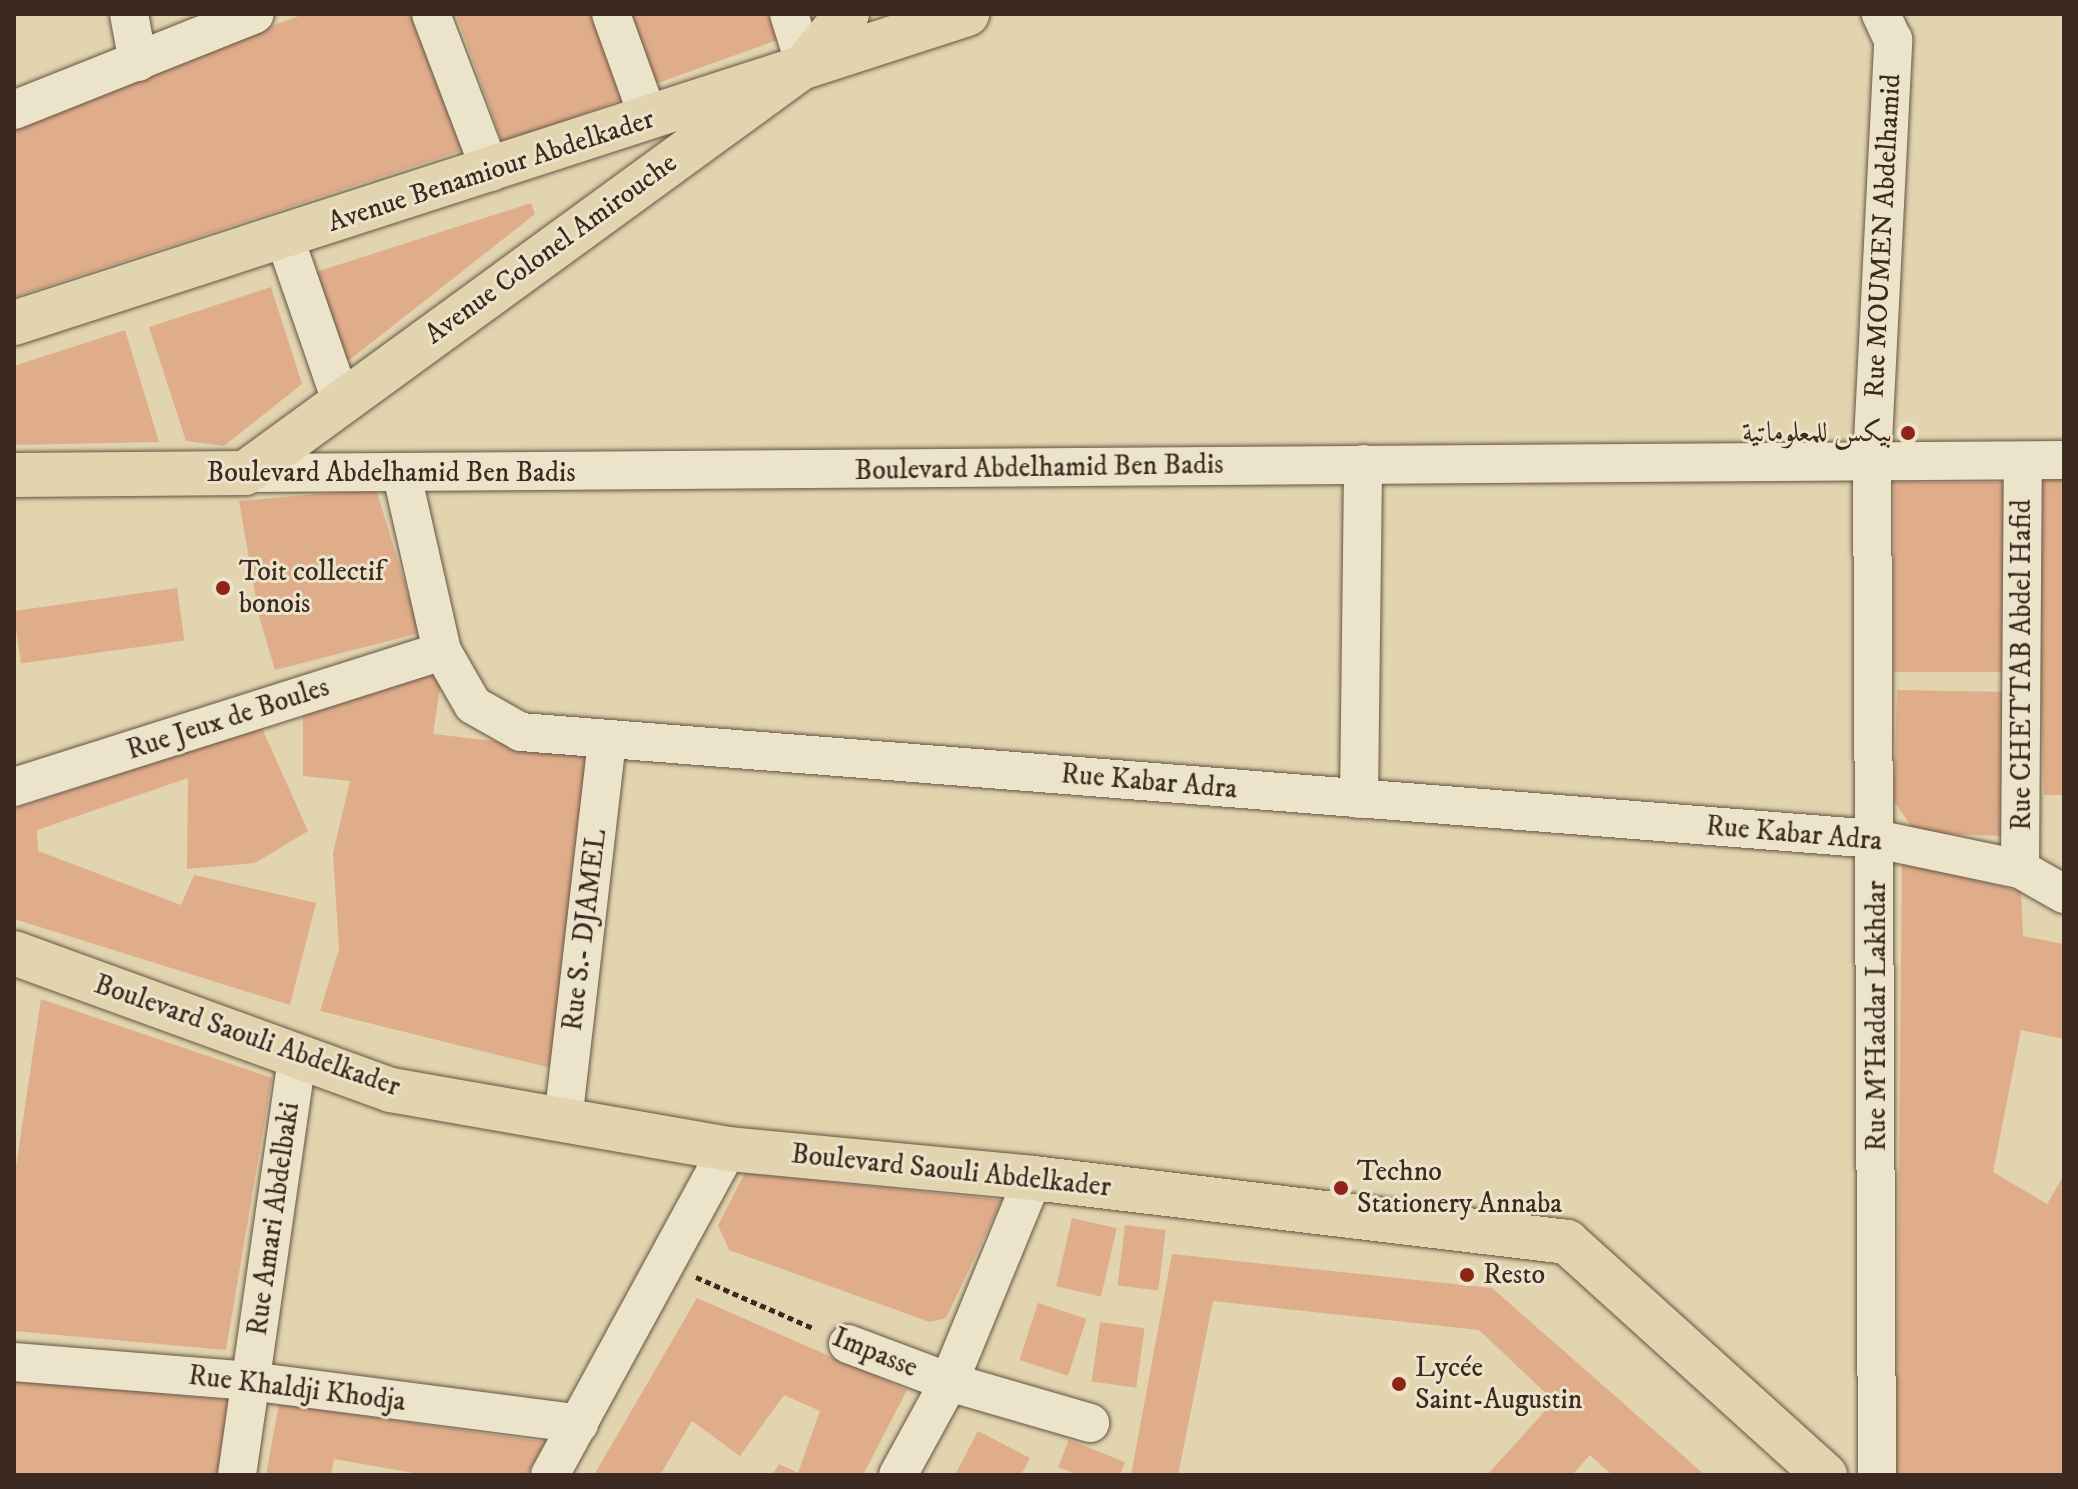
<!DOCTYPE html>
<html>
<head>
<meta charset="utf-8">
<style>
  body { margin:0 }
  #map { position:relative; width:2078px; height:1489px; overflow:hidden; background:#e1d4af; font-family:"IM FELL DW Pica",Amiri,serif }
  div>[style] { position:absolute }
  .building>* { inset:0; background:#e0ad8b; transform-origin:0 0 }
  .path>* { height:5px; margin-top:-2.5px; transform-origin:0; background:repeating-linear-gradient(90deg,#3c291f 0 6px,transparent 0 10px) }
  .roads { filter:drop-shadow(0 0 2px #655443) drop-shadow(0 0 2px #655443) }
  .minor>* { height:38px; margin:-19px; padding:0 19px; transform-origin:19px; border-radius:19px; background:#ece3cb }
  .major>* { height:44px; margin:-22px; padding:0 22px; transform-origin:22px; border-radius:22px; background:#e1d4af }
  .dots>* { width:22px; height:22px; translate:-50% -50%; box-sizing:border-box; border:4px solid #ece3cb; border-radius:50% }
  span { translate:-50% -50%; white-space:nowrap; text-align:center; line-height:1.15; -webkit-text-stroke:6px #ece3cb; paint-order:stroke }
  .street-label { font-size:28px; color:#3c291f }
  .poi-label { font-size:28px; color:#3c291f }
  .right { translate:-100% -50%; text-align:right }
  .left { translate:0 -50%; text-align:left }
  .frame { position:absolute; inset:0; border:16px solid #3c291f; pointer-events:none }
</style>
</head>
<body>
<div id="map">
  <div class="building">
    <div style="clip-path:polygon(304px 14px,413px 14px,463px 150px,14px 297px,14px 122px)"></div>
    <div style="clip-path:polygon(456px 14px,592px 14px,623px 99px,503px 144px)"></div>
    <div style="clip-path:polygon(620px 14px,768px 14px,777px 40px,647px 87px)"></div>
    <div style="clip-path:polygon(531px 203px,535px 214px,343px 365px,313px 273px)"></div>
    <div style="clip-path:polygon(271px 287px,302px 384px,224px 446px,186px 441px,149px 327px)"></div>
    <div style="clip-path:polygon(125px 330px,159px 442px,14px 445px,14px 366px)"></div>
    <div style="clip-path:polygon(2064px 470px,2064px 795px,2044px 795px,2035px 471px)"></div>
    <div style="left:2013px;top:482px;width:190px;height:119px;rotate:90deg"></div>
    <div style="clip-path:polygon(376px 489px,420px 633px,275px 670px,259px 616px,239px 501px)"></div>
    <div style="left:177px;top:588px;width:53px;height:165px;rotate:82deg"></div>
    <div style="clip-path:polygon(421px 671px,442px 675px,433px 734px,591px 752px,555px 1069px,320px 1011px,339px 949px,333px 853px,350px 781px,303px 776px,303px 714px)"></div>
    <div style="clip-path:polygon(1897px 690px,2010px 692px,2004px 836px,1916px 833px,1894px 801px)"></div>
    <div style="clip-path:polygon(261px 726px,308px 831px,255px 863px,187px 869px,188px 778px,37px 830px,38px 851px,181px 905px,194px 875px,316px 903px,290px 1005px,14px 919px,14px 809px)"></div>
    <div style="clip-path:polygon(1902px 863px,2021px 891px,2023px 936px,2064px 944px,2064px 1039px,2021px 1030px,1993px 1172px,2047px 1204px,2064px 1175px,2062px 1475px,1896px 1475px)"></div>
    <div style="clip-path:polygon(41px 999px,272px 1078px,226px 1350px,14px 1331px,14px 1180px)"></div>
    <div style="clip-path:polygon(745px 1173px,1002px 1200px,946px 1318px,930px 1322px,729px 1250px,718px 1225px)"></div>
    <div style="left:1072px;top:1218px;width:46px;height:70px;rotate:13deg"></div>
    <div style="left:1125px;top:1225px;width:41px;height:61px;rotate:7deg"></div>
    <div style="clip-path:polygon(1172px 1254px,1492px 1288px,1705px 1475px,1612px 1475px,1590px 1455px,1572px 1475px,1487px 1475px,1554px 1401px,1479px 1330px,1213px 1301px,1178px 1475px,1131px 1475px)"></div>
    <div style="clip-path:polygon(697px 1298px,907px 1390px,863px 1475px,772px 1475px,779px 1464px,798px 1473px,820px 1411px,784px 1395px,740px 1456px,692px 1421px,660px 1475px,594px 1475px)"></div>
    <div style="left:1038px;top:1303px;width:51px;height:60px;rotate:18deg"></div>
    <div style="left:1100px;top:1322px;width:45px;height:60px;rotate:8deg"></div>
    <div style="clip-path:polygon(14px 1379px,230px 1400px,222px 1475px,14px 1475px)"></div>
    <div style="clip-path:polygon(279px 1404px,546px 1442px,527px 1475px,425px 1475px,334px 1459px,331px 1475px,266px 1475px)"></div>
    <div style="clip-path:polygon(978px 1431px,1030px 1458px,1021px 1475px,955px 1475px)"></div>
    <div style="clip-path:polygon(1069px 1440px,1125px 1462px,1120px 1475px,1078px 1475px,1058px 1467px)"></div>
  </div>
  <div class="path">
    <div style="left:696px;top:1277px;width:130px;rotate:23.6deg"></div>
  </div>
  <div class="roads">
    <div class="minor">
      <div style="left:129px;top:14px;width:49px;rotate:79.4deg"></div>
      <div style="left:431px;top:14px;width:169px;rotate:69.2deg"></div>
      <div style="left:611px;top:14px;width:112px;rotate:70.1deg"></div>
      <div style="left:789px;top:14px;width:53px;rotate:72.6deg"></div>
      <div style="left:14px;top:110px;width:259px;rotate:-21.7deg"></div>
      <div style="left:285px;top:239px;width:171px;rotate:70.9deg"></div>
      <div style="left:245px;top:473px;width:1819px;rotate:-0.41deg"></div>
      <div style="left:402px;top:475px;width:180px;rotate:77.2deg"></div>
      <div style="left:442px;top:651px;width:62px;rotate:60.1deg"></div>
      <div style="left:473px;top:705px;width:55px;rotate:29.4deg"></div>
      <div style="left:521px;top:732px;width:1359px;rotate:4.52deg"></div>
      <div style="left:1876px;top:839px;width:147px;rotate:11.8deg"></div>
      <div style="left:2020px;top:869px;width:51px;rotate:29.6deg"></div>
      <div style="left:14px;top:787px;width:449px;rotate:-17.6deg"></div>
      <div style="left:1359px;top:799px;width:335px;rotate:-89.3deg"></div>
      <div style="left:2020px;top:869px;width:408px;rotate:-89.6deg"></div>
      <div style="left:563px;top:1121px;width:384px;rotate:-83.4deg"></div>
      <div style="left:848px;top:1344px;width:108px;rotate:20.6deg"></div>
      <div style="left:949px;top:1382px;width:147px;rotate:16.2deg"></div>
      <div style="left:14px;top:1362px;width:237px;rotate:4.6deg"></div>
      <div style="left:250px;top:1381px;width:332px;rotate:7.4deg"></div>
      <div style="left:237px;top:1475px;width:420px;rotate:-81.8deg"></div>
      <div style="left:550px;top:1475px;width:371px;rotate:-61.4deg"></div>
      <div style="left:898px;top:1475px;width:106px;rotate:-61.3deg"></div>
      <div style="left:949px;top:1382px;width:221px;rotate:-67.6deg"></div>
      <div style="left:1877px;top:1475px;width:1014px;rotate:-90.28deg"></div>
      <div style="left:1872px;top:461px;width:422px;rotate:-87.1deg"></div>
      <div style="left:1893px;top:40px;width:29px;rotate:-115deg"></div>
    </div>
    <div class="major">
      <div style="left:14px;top:323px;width:1002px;rotate:-17.96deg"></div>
      <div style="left:14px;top:475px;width:231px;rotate:-0.5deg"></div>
      <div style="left:245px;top:473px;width:693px;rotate:-36.08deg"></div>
      <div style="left:805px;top:65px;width:66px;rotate:-50.5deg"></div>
      <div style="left:14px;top:953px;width:401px;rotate:20deg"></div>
      <div style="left:391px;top:1090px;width:342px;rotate:9.9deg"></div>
      <div style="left:728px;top:1149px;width:306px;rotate:5.4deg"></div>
      <div style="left:1033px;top:1178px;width:538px;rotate:6.83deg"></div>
      <div style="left:1567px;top:1242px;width:348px;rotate:42.1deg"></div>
    </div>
  </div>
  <div class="dots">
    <div style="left:1908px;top:433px;background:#8f2418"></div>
    <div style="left:223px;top:588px;background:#8f2418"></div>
    <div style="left:1341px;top:1188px;background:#8f2418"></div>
    <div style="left:1467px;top:1275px;background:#8f2418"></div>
    <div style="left:1399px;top:1384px;background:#8f2418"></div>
  </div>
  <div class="street-label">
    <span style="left:491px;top:171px;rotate:-18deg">Avenue Benamiour Abdelkader</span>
    <span style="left:1883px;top:236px;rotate:-87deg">Rue MOUMEN Abdelhamid</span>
    <span style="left:551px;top:249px;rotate:-36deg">Avenue Colonel Amirouche</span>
    <span style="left:1039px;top:468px;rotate:-1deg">Boulevard Abdelhamid Ben Badis</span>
    <span style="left:391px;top:473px">Boulevard Abdelhamid Ben Badis</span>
    <span style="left:2022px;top:665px;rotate:-90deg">Rue CHETTAB Abdel Hafid</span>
    <span style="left:228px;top:719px;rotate:-18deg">Rue Jeux de Boules</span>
    <span style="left:1149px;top:782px;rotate:5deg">Rue Kabar Adra</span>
    <span style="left:1794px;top:834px;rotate:5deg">Rue Kabar Adra</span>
    <span style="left:585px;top:930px;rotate:-83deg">Rue S.- DJAMEL</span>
    <span style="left:1877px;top:1016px;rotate:-90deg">Rue M'Haddar Lakhdar</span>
    <span style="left:247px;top:1036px;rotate:19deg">Boulevard Saouli Abdelkader</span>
    <span style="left:951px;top:1171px;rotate:6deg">Boulevard Saouli Abdelkader</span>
    <span style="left:274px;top:1219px;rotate:-82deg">Rue Amari Abdelbaki</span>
    <span style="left:875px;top:1353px;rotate:22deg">Impasse</span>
    <span style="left:297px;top:1389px;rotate:7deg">Rue Khaldji Khodja</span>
  </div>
  <div class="poi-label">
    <span class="right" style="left:1892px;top:433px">بيكس للمعلوماتية</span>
    <span class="left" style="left:239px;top:588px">Toit collectif<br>bonois</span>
    <span class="left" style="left:1357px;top:1188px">Techno<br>Stationery Annaba</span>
    <span class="left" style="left:1483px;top:1275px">Resto</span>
    <span class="left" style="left:1415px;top:1384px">Lycée<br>Saint-Augustin</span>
  </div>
  <div class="frame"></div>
</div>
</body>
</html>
